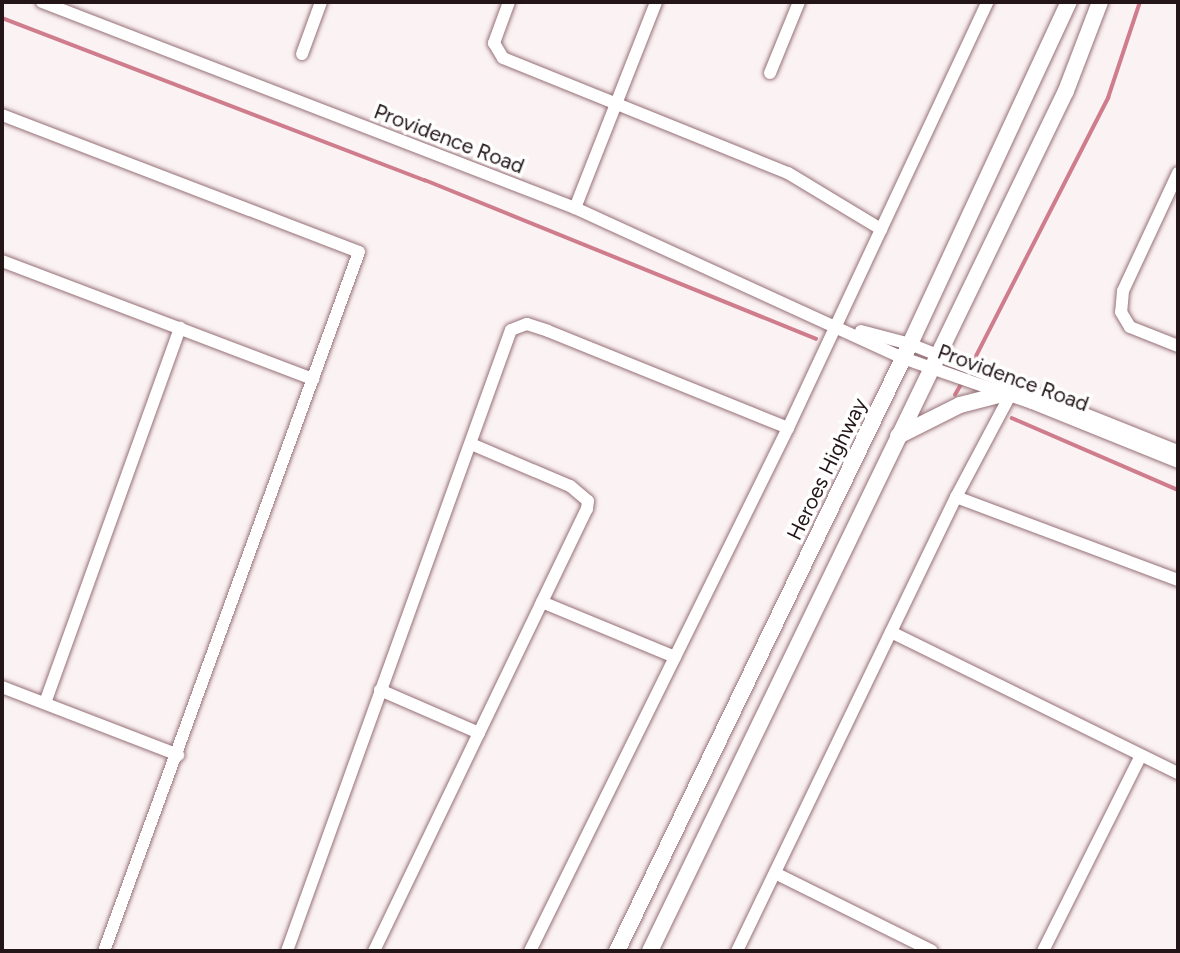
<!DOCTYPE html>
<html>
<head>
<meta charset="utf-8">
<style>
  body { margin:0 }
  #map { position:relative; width:1180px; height:953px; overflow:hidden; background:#fbf2f3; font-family:Figtree,sans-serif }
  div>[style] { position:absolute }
  .stream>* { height:3.5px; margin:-1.75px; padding:0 1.75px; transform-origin:1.75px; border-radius:1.75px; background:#cf7c8d }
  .roads { filter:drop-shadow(0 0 2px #957077) drop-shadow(0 0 2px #957077) }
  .minor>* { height:12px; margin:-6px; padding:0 6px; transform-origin:6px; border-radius:6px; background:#fff }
  .major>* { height:16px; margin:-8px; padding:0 8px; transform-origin:8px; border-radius:8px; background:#fff }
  span { translate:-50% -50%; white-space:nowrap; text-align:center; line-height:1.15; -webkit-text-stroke:7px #fff; paint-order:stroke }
  .street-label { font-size:21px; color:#231518 }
  .frame { position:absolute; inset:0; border:4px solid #231518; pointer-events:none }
</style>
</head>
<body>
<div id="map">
  <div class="stream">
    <div style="left:2px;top:18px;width:453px;rotate:21deg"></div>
    <div style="left:425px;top:180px;width:422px;rotate:22.1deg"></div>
    <div style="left:972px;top:364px;width:299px;rotate:-62.9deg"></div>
    <div style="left:1108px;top:98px;width:101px;rotate:-71.6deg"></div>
    <div style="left:955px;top:395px;width:14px;rotate:-60deg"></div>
    <div style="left:1012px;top:418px;width:181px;rotate:23.4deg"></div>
  </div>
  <div class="roads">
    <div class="minor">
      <div style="left:42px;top:2px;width:571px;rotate:21.13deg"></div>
      <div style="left:575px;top:208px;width:361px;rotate:24.6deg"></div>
      <div style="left:903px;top:358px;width:137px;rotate:19.2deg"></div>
      <div style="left:1032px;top:403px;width:157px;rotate:22deg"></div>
      <div style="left:509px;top:2px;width:44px;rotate:110.1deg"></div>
      <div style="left:494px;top:43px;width:17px;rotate:59deg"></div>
      <div style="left:503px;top:58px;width:307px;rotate:22deg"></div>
      <div style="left:788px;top:173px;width:109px;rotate:31.1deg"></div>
      <div style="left:302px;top:54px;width:55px;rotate:-69.9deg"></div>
      <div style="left:770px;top:73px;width:77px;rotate:-67.8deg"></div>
      <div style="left:2px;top:115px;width:382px;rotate:21deg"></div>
      <div style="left:359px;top:252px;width:744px;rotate:110.04deg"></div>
      <div style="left:1178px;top:173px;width:130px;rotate:115deg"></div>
      <div style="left:1123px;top:291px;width:21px;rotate:95deg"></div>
      <div style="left:1121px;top:312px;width:17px;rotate:59deg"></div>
      <div style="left:1130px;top:327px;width:52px;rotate:21.6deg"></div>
      <div style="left:575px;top:208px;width:221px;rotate:-68.5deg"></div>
      <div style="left:2px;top:261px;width:333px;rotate:20.8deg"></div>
      <div style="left:861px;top:331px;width:51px;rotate:14.9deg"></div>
      <div style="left:910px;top:344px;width:289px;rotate:21.8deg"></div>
      <div style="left:956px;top:497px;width:237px;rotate:20.5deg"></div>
      <div style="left:542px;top:602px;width:144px;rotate:22.5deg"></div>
      <div style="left:891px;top:632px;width:320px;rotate:26.2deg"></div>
      <div style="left:2px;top:687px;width:189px;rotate:21.1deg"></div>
      <div style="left:380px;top:690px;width:108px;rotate:23.5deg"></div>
      <div style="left:45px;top:703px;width:399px;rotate:-70.2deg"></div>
      <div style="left:775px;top:873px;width:175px;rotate:26.4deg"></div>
      <div style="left:287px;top:951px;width:660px;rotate:-70.17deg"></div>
      <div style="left:511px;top:330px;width:17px;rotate:-21deg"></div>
      <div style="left:527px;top:324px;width:22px;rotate:18deg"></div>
      <div style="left:548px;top:331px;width:259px;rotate:22deg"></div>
      <div style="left:374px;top:951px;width:491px;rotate:-64.3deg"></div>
      <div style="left:587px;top:509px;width:8px;rotate:-83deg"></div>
      <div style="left:588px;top:501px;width:23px;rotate:-140deg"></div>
      <div style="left:570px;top:486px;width:108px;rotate:-157deg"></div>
      <div style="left:530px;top:951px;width:583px;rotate:-63.74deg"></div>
      <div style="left:788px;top:428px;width:471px;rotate:-64.9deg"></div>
      <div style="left:737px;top:951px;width:504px;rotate:-64.25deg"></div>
      <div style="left:956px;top:497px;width:128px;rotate:-62deg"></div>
      <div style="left:1043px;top:951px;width:217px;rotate:-63.4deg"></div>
    </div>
    <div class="major">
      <div style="left:898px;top:436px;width:69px;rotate:-26.6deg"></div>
      <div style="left:960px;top:405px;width:48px;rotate:-14.6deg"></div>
      <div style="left:617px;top:951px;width:674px;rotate:-64.23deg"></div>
      <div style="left:910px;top:344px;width:377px;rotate:-65.1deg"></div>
      <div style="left:650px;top:951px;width:955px;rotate:-64.19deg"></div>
      <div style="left:1066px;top:91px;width:95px;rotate:-69.1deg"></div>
    </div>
  </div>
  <div class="street-label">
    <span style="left:449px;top:139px;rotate:21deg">Providence Road</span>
    <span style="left:1013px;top:378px;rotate:20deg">Providence Road</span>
    <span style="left:827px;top:469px;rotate:-64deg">Heroes Highway</span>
  </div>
  <div class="frame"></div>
</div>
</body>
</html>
